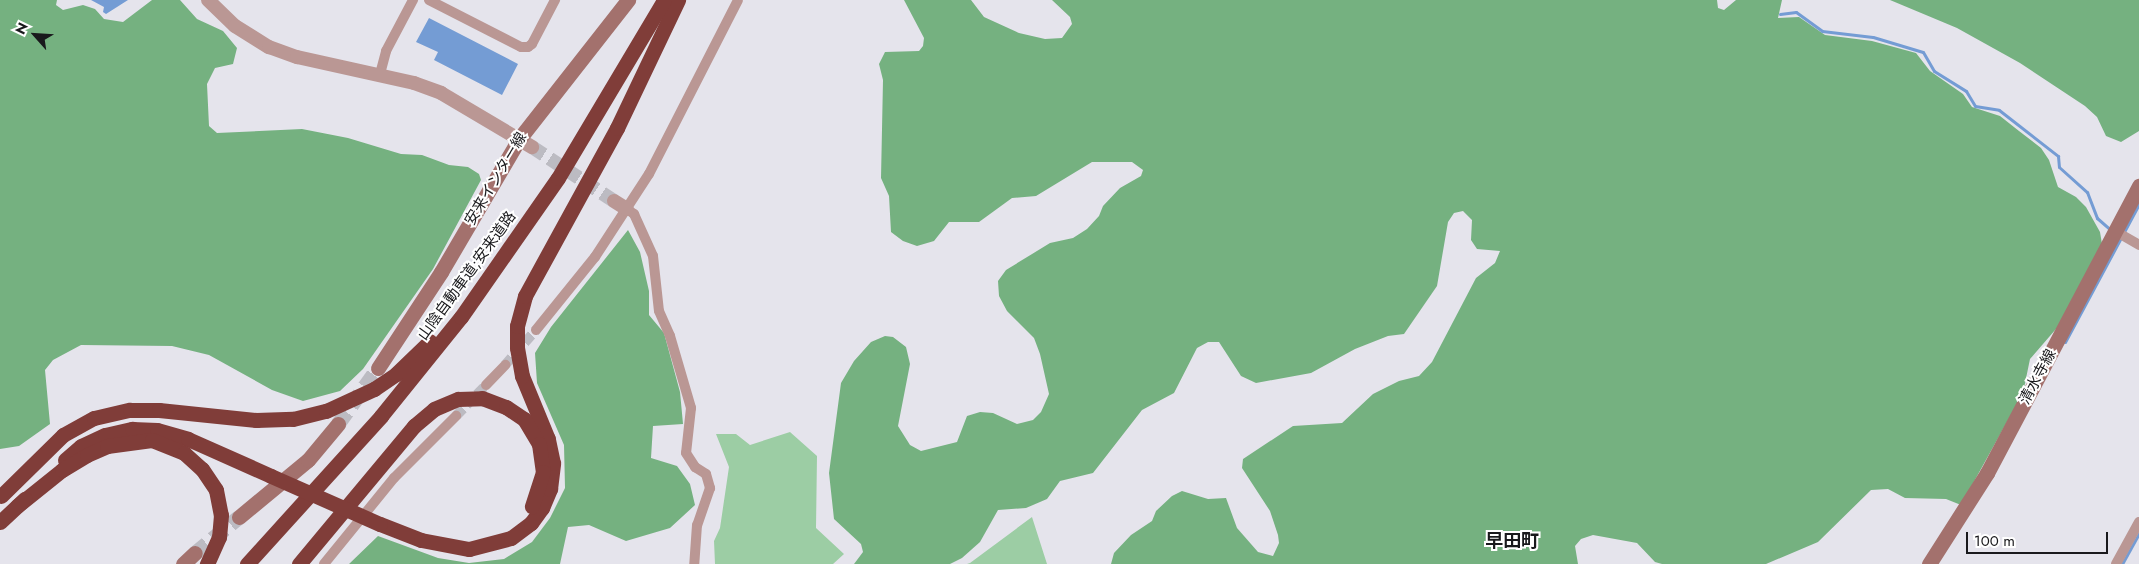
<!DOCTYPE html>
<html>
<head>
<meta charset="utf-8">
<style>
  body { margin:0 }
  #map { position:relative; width:2139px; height:564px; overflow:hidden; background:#e5e4ec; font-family:Jost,"Noto Sans JP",sans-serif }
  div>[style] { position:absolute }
  .green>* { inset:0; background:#9ccda4 }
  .forest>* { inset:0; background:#75b180 }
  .water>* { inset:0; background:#749cd4 }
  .stream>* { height:3px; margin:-1.5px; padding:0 1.5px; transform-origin:1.5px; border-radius:1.5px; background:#749cd4 }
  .minor-tunnel>* { height:10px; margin-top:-5px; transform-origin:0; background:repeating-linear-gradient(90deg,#bcbbc2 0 10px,transparent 0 15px) }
  .tertiary-tunnel>* { height:14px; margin-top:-7px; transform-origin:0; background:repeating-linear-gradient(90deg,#bcbbc2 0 14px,transparent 0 21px) }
  .secondary-tunnel>* { height:15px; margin-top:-7.5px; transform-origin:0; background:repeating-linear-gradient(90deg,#bcbbc2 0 15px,transparent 0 23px) }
  .minor>* { height:10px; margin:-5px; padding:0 5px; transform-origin:5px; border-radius:5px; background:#ba9794 }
  .tertiary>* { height:14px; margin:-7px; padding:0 7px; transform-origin:7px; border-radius:7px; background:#ba9794 }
  .secondary>* { height:15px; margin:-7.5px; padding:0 7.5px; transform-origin:7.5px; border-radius:7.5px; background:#a3716d }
  .motorway>* { height:15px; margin:-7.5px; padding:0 7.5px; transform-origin:7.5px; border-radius:7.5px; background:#803d39 }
  .motorway-bridge>* { height:15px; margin:-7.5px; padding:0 7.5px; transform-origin:7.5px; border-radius:7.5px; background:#803d39 }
  span { translate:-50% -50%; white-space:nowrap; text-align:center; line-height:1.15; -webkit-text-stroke:4px #fff; paint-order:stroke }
  .street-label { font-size:15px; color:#19191c }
  .quarter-label { font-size:18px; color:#19191c; font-weight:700 }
  .north { position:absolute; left:10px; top:10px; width:50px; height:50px; -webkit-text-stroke:4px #fff; paint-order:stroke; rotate:296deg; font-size:14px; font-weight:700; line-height:20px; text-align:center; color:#19191c }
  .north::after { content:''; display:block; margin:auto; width:18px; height:22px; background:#19191c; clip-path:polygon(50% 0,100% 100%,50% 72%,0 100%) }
  .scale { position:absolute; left:1966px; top:532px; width:142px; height:22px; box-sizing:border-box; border:2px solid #19191c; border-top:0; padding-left:6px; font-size:15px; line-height:18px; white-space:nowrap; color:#19191c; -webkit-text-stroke:4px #fff; paint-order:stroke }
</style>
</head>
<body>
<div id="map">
  <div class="green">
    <div style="clip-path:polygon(790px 432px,817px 456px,816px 528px,844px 554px,833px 564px,715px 564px,714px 541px,720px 528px,729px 467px,716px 434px,736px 434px,750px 445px)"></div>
    <div style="clip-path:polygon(1032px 517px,1047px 564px,967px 564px,970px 563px)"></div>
  </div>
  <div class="forest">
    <div style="clip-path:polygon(0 0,57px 0,56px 5px,63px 10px,83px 5px,95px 9px,104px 19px,123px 22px,152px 0,180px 0,197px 19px,223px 31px,237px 48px,233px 64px,215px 68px,207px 84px,209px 126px,217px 133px,302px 129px,348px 138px,401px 154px,422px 155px,449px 165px,468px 167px,479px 174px,481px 180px,433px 269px,363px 369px,340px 391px,303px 401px,272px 390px,209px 355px,172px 346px,81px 345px,53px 360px,45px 370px,50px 424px,19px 446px,0 449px)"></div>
    <div style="clip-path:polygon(904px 0,971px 0,984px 17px,1019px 33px,1045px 39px,1062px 38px,1072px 24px,1070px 17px,1052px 0,1717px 0,1718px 8px,1724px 10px,1736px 0,1782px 0,1778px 18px,1799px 17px,1825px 35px,1872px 41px,1916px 53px,1930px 71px,1963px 94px,1972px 107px,2000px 116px,2019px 131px,2041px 148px,2049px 160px,2058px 187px,2076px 197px,2086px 207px,2100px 232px,2102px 244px,2062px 322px,2030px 359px,2023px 393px,1961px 505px,1946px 499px,1905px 498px,1888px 489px,1871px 490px,1818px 542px,1766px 564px,1662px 564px,1655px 562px,1637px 543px,1593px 535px,1581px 539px,1575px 546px,1578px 564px,1111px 564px,1114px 553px,1131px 535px,1152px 521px,1156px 511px,1172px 496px,1182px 491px,1208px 499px,1226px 498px,1237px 528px,1258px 552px,1273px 556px,1279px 543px,1278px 535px,1270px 511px,1242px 468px,1243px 459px,1293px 426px,1342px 423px,1373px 394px,1399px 381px,1419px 376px,1432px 362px,1476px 278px,1495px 263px,1500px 251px,1477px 249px,1471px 240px,1472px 220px,1463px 211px,1454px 213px,1448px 222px,1437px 286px,1404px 334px,1388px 336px,1355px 349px,1311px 373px,1256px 383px,1241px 376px,1219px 342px,1208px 342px,1197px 348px,1174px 393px,1142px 410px,1093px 473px,1060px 481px,1047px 499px,1026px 508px,998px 510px,980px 542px,962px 558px,950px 564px,854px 564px,863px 552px,861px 544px,834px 519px,829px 473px,841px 383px,854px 361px,871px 342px,885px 336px,893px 337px,906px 347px,910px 364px,898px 426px,910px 445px,921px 451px,957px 442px,967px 416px,980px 412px,993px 413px,1017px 424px,1033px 420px,1041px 412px,1049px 394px,1040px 354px,1034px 338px,1007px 311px,999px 296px,998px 281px,1006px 270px,1050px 243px,1073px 238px,1087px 229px,1099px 216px,1103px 206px,1120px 188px,1141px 176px,1143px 170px,1132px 162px,1092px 162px,1036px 196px,1012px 198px,979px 222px,949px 222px,934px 241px,917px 246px,903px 241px,891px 232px,889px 196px,881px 178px,883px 80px,879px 64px,885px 52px,919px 51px,923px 46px,924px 38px)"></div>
    <div style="clip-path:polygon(1890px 0,2139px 0,2139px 131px,2121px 142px,2106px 136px,2097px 117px,2085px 106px,2020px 63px,1957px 28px)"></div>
    <div style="clip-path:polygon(628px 230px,640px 252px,649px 291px,649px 315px,664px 333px,680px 392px,683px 424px,653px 426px,651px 458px,677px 466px,690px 484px,695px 505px,670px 528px,626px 541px,589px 525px,568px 527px,560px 564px,349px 564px,378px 536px,438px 558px,469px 563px,504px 559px,532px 542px,550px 518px,565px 488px,564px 445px,537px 383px,535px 353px,551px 327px)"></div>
  </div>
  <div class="water">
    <div style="clip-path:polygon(91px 0,128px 0,106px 14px,103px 12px,104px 7px)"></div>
    <div style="clip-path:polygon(429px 18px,518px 64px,502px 95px,434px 60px,438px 52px,416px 42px)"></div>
  </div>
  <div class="stream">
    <div style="left:1780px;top:14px;width:16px;rotate:-7deg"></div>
    <div style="left:1796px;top:12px;width:32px;rotate:36deg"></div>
    <div style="left:1822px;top:31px;width:51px;rotate:6.7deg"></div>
    <div style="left:1873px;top:37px;width:52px;rotate:16.7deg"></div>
    <div style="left:1923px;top:52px;width:22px;rotate:60deg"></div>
    <div style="left:1934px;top:71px;width:38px;rotate:32deg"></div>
    <div style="left:1966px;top:91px;width:17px;rotate:59deg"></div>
    <div style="left:1975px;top:106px;width:24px;rotate:9deg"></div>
    <div style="left:1999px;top:110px;width:75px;rotate:37.9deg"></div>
    <div style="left:2058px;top:156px;width:11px;rotate:85deg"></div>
    <div style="left:2059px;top:167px;width:38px;rotate:42deg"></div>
    <div style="left:2087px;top:192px;width:28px;rotate:69deg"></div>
    <div style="left:2097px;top:218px;width:18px;rotate:41deg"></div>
    <div style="left:2065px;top:342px;width:157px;rotate:-61.8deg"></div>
    <div style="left:2122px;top:564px;width:35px;rotate:-61deg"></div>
  </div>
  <div class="minor-tunnel">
    <div style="left:505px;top:365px;width:47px;rotate:-48.5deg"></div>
    <div style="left:456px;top:416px;width:43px;rotate:-45.9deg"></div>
  </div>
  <div class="tertiary-tunnel">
    <div style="left:532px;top:147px;width:98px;rotate:33.4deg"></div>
  </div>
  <div class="secondary-tunnel">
    <div style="left:338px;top:424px;width:69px;rotate:-54.5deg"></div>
    <div style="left:195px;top:553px;width:57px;rotate:-39.3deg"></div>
  </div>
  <div class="minor">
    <div style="left:429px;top:0;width:103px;rotate:27.1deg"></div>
    <div style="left:521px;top:47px;width:7px"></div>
    <div style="left:528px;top:47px;width:5px;rotate:-37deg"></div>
    <div style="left:532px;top:44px;width:50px;rotate:-62.4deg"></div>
    <div style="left:380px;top:74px;width:24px;rotate:-75deg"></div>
    <div style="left:386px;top:51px;width:58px;rotate:-62.1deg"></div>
    <div style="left:627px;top:209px;width:9px;rotate:36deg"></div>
    <div style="left:634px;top:214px;width:46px;rotate:65.7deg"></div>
    <div style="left:653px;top:256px;width:55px;rotate:83.8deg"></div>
    <div style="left:659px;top:311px;width:27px;rotate:66deg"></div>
    <div style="left:670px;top:336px;width:75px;rotate:73.7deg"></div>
    <div style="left:691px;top:408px;width:45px;rotate:96.3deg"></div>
    <div style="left:686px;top:453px;width:17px;rotate:57deg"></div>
    <div style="left:695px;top:467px;width:13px;rotate:32deg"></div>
    <div style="left:706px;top:474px;width:15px;rotate:74deg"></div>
    <div style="left:710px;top:488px;width:39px;rotate:109deg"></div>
    <div style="left:697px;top:525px;width:39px;rotate:94deg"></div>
    <div style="left:2115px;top:231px;width:28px;rotate:30deg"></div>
    <div style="left:536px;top:330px;width:94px;rotate:-51.1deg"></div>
    <div style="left:595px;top:257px;width:99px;rotate:-57deg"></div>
    <div style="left:649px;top:174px;width:195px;rotate:-62.9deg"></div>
    <div style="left:486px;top:385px;width:28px;rotate:-46deg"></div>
    <div style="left:324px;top:564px;width:111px;rotate:-50.9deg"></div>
    <div style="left:394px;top:478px;width:88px;rotate:-45deg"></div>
    <div style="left:2116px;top:564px;width:48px;rotate:-61.3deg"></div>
  </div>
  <div class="tertiary">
    <div style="left:208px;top:0;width:37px;rotate:44deg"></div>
    <div style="left:235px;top:26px;width:40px;rotate:32deg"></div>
    <div style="left:269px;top:47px;width:30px;rotate:20deg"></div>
    <div style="left:297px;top:57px;width:120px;rotate:12.5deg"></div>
    <div style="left:414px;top:83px;width:29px;rotate:20deg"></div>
    <div style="left:441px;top:93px;width:106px;rotate:30.7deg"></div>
    <div style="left:614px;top:201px;width:15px;rotate:32deg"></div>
  </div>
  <div class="secondary">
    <div style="left:378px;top:368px;width:115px;rotate:-56.7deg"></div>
    <div style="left:441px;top:272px;width:154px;rotate:-59.6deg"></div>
    <div style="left:519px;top:139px;width:177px;rotate:-51.9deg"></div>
    <div style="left:239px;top:517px;width:89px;rotate:-39.6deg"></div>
    <div style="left:308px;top:460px;width:47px;rotate:-50.2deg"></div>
    <div style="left:183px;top:564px;width:16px;rotate:-43deg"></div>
    <div style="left:1929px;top:564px;width:108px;rotate:-57.5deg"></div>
    <div style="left:1987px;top:473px;width:325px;rotate:-62.1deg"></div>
  </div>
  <div class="motorway">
    <div style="left:65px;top:460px;width:21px;rotate:-41deg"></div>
    <div style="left:81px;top:446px;width:26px;rotate:-25deg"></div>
    <div style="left:105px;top:435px;width:28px;rotate:-13deg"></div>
    <div style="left:132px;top:429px;width:25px;rotate:2deg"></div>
    <div style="left:157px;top:430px;width:32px;rotate:16deg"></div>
    <div style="left:188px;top:439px;width:91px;rotate:24deg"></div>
    <div style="left:1px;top:496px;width:87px;rotate:-44.5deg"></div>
    <div style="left:63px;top:435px;width:35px;rotate:-29deg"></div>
    <div style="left:94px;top:418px;width:37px;rotate:-13deg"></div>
    <div style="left:130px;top:410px;width:29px"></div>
    <div style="left:159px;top:410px;width:98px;rotate:5.9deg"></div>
    <div style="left:256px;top:420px;width:37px;rotate:-2deg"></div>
    <div style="left:293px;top:419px;width:34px;rotate:-14deg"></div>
    <div style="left:326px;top:411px;width:53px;rotate:-24.6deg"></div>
    <div style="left:374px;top:389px;width:27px;rotate:-34deg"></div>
    <div style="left:396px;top:374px;width:47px;rotate:-44.1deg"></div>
    <div style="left:17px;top:506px;width:58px;rotate:-38.7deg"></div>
    <div style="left:62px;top:470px;width:29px;rotate:-31deg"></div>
    <div style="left:87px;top:455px;width:22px;rotate:-24deg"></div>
    <div style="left:107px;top:446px;width:45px;rotate:-7.6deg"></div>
    <div style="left:152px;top:440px;width:35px;rotate:22deg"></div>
    <div style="left:184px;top:453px;width:24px;rotate:42deg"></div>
    <div style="left:202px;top:469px;width:25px;rotate:56deg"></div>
    <div style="left:216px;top:490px;width:25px;rotate:79deg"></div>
    <div style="left:221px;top:515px;width:22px;rotate:95deg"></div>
    <div style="left:219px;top:537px;width:30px;rotate:114deg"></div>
    <div style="left:0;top:522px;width:34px;rotate:-43deg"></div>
    <div style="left:380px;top:524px;width:44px;rotate:21.3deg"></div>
    <div style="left:421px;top:540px;width:49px;rotate:10.6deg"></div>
    <div style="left:469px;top:549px;width:43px;rotate:-14.7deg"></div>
    <div style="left:511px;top:538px;width:25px;rotate:-37deg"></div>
    <div style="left:531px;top:523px;width:19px;rotate:-54deg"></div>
    <div style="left:542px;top:508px;width:21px;rotate:-67deg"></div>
    <div style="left:550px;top:489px;width:26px;rotate:-83deg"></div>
    <div style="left:553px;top:463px;width:25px;rotate:-102deg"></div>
    <div style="left:548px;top:439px;width:68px;rotate:-112.4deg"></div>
    <div style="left:522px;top:376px;width:28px;rotate:-100deg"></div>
    <div style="left:517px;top:348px;width:22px;rotate:-90deg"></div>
    <div style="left:517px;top:326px;width:31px;rotate:-75deg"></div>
    <div style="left:525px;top:296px;width:192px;rotate:-61.3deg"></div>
    <div style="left:617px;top:128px;width:142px;rotate:-64.5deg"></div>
    <div style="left:247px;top:564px;width:200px;rotate:-47.8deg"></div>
    <div style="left:381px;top:416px;width:127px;rotate:-51.1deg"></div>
    <div style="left:461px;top:317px;width:169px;rotate:-55.1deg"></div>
    <div style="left:558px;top:178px;width:207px;rotate:-59.2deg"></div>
    <div style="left:299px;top:564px;width:180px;rotate:-50.2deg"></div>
    <div style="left:414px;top:426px;width:26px;rotate:-40deg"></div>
    <div style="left:434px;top:409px;width:26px;rotate:-23deg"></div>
    <div style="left:458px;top:399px;width:24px;rotate:-2deg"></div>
    <div style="left:482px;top:398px;width:26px;rotate:21deg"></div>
    <div style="left:506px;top:407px;width:22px;rotate:34deg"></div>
    <div style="left:524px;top:419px;width:29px;rotate:59deg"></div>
    <div style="left:539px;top:444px;width:28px;rotate:82deg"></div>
    <div style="left:543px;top:472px;width:36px;rotate:108deg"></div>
  </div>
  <div class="motorway-bridge">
    <div style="left:271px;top:476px;width:119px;rotate:23.8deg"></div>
  </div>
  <div class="street-label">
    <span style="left:496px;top:179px;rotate:-59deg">安来インター線</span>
    <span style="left:467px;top:276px;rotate:-54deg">山陰自動車道;安来道路</span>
    <span style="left:2038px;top:377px;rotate:-62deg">清水寺線</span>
  </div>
  <div class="quarter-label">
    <span style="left:1512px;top:541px">早田町</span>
  </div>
  <div class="north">N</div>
  <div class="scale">100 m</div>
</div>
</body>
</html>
